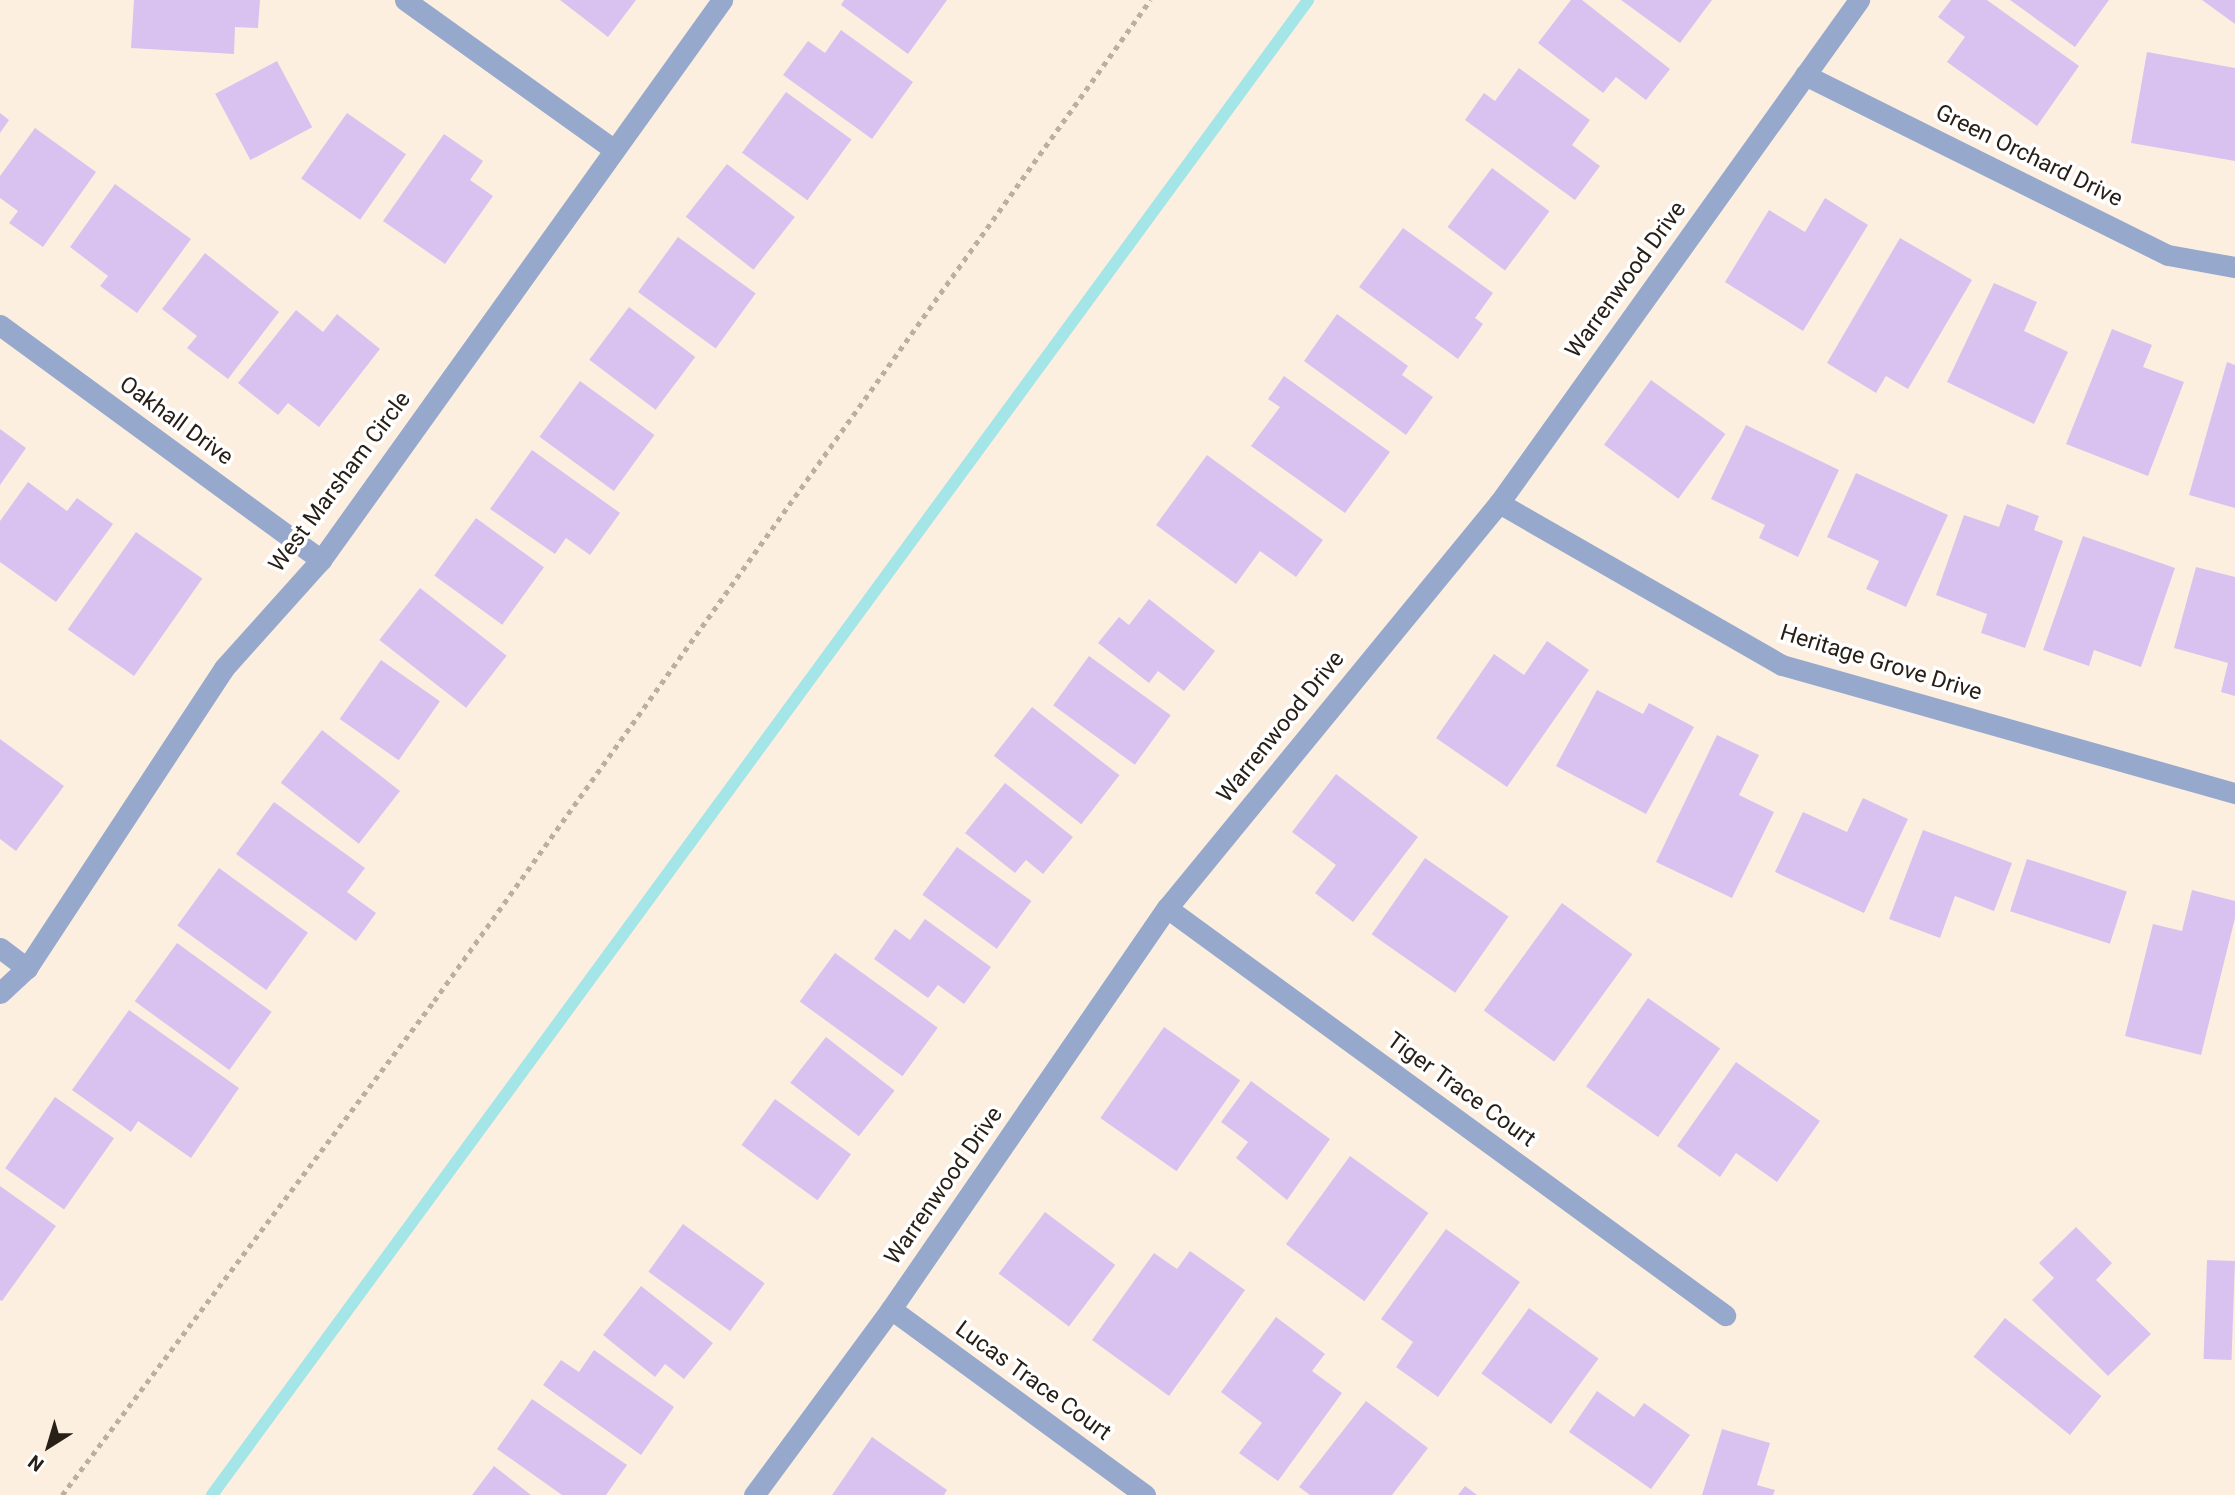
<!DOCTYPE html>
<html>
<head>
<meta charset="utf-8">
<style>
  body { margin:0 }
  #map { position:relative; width:2235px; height:1495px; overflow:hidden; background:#fdefe0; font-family:Roboto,sans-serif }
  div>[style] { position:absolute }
  .stream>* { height:12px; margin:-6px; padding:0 6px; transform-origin:6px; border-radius:6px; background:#a4e5e7 }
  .building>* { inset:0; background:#d9c2ef; transform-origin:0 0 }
  .path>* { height:4.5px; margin-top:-2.25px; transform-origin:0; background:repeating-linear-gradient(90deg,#bbafa2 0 5px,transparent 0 10px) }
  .minor>* { height:21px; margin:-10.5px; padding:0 10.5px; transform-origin:10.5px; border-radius:10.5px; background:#96a9cd }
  span { translate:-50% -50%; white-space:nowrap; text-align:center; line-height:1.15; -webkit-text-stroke:7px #fff; paint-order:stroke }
  .street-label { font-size:23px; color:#282017 }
  .north { position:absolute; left:14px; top:1411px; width:70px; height:70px; -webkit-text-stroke:5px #fff; paint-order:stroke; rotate:217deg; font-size:19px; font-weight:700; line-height:28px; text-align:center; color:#282017 }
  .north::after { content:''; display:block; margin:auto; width:24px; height:32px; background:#282017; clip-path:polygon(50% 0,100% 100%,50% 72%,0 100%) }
</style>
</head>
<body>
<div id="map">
  <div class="stream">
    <div style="left:212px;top:1495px;width:1854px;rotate:-53.75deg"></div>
  </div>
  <div class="building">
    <div style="clip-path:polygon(134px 0,260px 0,258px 28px,235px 27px,234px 54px,131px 48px)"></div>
    <div style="clip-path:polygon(560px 0,636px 0,608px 37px)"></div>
    <div style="clip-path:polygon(844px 0,947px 0,908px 54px,841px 5px)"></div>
    <div style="clip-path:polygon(1571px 0,1582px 0,1670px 69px,1646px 100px,1616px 77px,1603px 93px,1538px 43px)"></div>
    <div style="clip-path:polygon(1621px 0,1712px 0,1680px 43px)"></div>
    <div style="clip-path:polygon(1951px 0,1987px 0,2079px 66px,2037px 126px,1947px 62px,1965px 37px,1938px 17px)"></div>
    <div style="clip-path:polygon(2010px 0,2109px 0,2075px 47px)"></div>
    <div style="clip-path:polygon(2202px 0,2235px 0,2235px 24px)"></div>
    <div style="clip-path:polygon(841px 30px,913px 82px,872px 139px,783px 75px,808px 41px,825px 53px)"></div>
    <div style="clip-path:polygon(2147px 52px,2235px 68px,2235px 161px,2131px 143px)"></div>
    <div style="left:277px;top:61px;width:75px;height:70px;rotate:62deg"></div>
    <div style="clip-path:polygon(1519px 68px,1590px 120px,1572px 145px,1600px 166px,1575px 200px,1465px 120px,1484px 93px,1495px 101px)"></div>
    <div style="left:786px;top:92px;width:81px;height:75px;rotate:36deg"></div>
    <div style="clip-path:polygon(0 113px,9px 120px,0 133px)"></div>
    <div style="left:347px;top:113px;width:72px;height:80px;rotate:35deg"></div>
    <div style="clip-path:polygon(35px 128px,96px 172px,43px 247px,9px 223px,18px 211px,0 198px,0 176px)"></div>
    <div style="clip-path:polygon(444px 134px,483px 161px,470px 180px,493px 196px,445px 264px,383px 221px)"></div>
    <div style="left:727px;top:164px;width:86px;height:67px;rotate:38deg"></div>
    <div style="left:1492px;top:168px;width:72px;height:74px;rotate:37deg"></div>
    <div style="clip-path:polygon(115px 184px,191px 239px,137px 313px,100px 286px,108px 276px,70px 247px)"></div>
    <div style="clip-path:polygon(1825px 198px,1868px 225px,1803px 331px,1725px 282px,1769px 210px,1805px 232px)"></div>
    <div style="clip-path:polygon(1403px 228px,1493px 293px,1475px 318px,1483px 324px,1458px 359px,1359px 287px)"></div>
    <div style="left:678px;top:237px;width:96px;height:68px;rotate:36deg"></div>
    <div style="clip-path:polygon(1900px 238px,1972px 280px,1908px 389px,1886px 376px,1876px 393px,1827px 363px)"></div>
    <div style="clip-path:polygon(205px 253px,279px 312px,228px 379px,187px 348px,197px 336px,162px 309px)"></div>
    <div style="clip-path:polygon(1994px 283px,2037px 302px,2024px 331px,2068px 352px,2034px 424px,1947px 382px)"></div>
    <div style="left:629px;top:307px;width:83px;height:66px;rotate:37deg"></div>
    <div style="clip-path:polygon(296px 310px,323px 332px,337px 314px,380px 349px,319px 427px,288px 403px,278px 415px,238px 383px)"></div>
    <div style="clip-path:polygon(1337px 314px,1408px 366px,1402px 375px,1433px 397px,1406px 435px,1304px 361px)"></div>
    <div style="clip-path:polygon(2112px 329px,2152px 345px,2143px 367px,2184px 382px,2148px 476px,2066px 444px)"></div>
    <div style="clip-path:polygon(2227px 362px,2235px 365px,2235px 508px,2189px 495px)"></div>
    <div style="clip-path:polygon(1284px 376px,1390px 452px,1345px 513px,1251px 446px,1280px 407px,1268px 399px)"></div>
    <div style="left:1651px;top:380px;width:92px;height:80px;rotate:36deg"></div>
    <div style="left:580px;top:381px;width:92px;height:69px;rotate:36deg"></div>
    <div style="clip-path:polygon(1746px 425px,1839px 470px,1798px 557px,1759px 538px,1765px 525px,1711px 499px)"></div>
    <div style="clip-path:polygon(0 429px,26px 448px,0 485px)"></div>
    <div style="clip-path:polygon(532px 450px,620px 513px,590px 555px,566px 538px,555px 554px,490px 509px)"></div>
    <div style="clip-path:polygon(1207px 455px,1323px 540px,1296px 577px,1260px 551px,1236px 584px,1156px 525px)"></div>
    <div style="clip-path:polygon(1856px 473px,1948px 515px,1906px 607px,1866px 589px,1879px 561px,1827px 537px)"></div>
    <div style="clip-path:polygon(28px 482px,67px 511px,77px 498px,113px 524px,56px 602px,0 562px,0 521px)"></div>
    <div style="clip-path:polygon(2007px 504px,2039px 516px,2034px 530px,2063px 541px,2025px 648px,1981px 633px,1987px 614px,1936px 595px,1964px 515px,1999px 527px)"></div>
    <div style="left:476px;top:518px;width:84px;height:71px;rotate:36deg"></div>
    <div style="left:136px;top:532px;width:81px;height:119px;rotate:35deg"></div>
    <div style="clip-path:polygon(2083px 536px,2175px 568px,2141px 667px,2094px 650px,2089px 666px,2043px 650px)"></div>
    <div style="clip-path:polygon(2196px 567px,2235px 577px,2235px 696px,2221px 692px,2228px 663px,2174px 648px)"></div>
    <div style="left:420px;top:588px;width:110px;height:66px;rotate:38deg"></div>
    <div style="clip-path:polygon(1149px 599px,1215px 651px,1184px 691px,1158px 671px,1149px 683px,1098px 643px,1119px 617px,1129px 625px)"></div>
    <div style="clip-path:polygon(1547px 641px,1589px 670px,1507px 787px,1436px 738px,1494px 654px,1524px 675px)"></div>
    <div style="left:1089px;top:656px;width:101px;height:61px;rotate:36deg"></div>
    <div style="left:381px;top:660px;width:72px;height:72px;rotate:35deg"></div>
    <div style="clip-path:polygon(1597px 690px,1643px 714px,1649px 703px,1694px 727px,1646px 814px,1556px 766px)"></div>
    <div style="left:1032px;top:707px;width:111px;height:62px;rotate:38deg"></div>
    <div style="left:322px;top:730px;width:99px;height:67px;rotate:38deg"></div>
    <div style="clip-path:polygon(1717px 735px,1759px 755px,1739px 795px,1774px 812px,1732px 898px,1656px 862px)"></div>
    <div style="clip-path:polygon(0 739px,64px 786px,16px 851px,0 839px)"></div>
    <div style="clip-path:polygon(1336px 774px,1418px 837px,1353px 922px,1315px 893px,1336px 865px,1292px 832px)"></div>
    <div style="clip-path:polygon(1005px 783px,1073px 837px,1043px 874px,1026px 860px,1015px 873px,965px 833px)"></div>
    <div style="clip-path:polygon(1863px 798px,1908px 819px,1864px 913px,1775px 872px,1803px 812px,1847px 832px)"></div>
    <div style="clip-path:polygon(274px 802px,365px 868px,347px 892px,376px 913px,356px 941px,236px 854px)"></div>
    <div style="clip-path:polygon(1923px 830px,2012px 863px,1994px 911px,1955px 896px,1940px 938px,1889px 919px)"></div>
    <div style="left:957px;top:847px;width:92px;height:59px;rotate:36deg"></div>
    <div style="left:1425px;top:858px;width:102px;height:93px;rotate:35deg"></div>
    <div style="left:2027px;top:859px;width:105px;height:55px;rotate:18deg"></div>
    <div style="left:219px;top:868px;width:110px;height:71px;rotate:36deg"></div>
    <div style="clip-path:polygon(2192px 890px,2235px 901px,2235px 918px,2201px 1055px,2125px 1036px,2153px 924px,2182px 931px)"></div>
    <div style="left:1562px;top:903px;width:87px;height:133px;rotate:36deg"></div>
    <div style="clip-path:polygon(925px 919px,991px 967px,964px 1004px,938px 985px,928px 998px,874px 959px,895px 929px,910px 940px)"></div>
    <div style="left:177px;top:943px;width:117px;height:72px;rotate:36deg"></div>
    <div style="left:835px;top:953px;width:127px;height:60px;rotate:36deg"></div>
    <div style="left:1648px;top:998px;width:88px;height:108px;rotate:35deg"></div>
    <div style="clip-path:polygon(129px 1010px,239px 1088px,191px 1158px,138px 1121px,131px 1132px,72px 1090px)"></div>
    <div style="left:1164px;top:1027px;width:93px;height:111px;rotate:35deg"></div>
    <div style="left:826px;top:1037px;width:87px;height:58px;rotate:38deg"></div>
    <div style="clip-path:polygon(1736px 1062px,1820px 1121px,1777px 1182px,1736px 1153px,1720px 1177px,1677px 1146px)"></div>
    <div style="clip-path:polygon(1251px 1081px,1330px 1139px,1287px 1200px,1236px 1158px,1248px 1142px,1221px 1122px)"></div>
    <div style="left:55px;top:1097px;width:72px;height:87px;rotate:35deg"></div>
    <div style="left:775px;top:1099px;width:94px;height:57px;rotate:36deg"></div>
    <div style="left:1350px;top:1156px;width:97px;height:109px;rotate:36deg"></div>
    <div style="clip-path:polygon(0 1186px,56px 1226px,2px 1301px,0 1300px)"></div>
    <div style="left:1045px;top:1212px;width:88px;height:77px;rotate:37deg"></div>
    <div style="left:683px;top:1224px;width:101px;height:59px;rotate:36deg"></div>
    <div style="clip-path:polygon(2076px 1227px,2112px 1263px,2096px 1280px,2151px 1334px,2108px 1376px,2032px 1300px,2054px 1278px,2039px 1263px)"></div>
    <div style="clip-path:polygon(1446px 1229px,1520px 1282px,1438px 1397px,1396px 1367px,1413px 1342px,1381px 1319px)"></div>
    <div style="clip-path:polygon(1190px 1251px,1245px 1290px,1169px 1396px,1092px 1340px,1154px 1253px,1177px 1269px)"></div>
    <div style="left:2207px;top:1260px;width:28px;height:99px;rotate:2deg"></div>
    <div style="clip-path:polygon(641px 1286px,713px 1343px,684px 1379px,665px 1364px,655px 1377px,603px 1335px)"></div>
    <div style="left:1529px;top:1308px;width:86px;height:81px;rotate:36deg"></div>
    <div style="clip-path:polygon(1276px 1317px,1325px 1354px,1312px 1371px,1342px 1393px,1278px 1481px,1239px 1453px,1262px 1423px,1221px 1392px)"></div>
    <div style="left:2005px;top:1318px;width:124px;height:50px;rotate:39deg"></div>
    <div style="clip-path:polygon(594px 1350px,674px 1407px,641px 1455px,543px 1385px,561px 1360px,579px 1372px)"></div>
    <div style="clip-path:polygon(1597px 1391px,1634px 1417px,1644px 1403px,1690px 1435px,1651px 1489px,1569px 1432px)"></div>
    <div style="clip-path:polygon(532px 1399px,627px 1465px,606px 1495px,562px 1495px,497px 1449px)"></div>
    <div style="clip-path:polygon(1366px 1401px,1428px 1448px,1392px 1495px,1310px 1495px,1299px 1487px)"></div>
    <div style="clip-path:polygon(1722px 1429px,1770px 1443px,1757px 1485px,1775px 1490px,1773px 1495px,1702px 1495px)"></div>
    <div style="clip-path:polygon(872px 1437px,947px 1490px,944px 1495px,832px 1495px)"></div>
    <div style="clip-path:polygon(494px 1466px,531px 1495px,472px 1495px)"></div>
    <div style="clip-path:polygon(1465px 1486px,1477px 1495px,1458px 1495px)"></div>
  </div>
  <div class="path">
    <div style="left:62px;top:1495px;width:618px;rotate:-53.02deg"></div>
    <div style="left:434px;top:1001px;width:1231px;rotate:-54.42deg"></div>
  </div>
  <div class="minor">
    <div style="left:405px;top:0;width:256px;rotate:35.6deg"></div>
    <div style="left:1805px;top:75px;width:405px;rotate:26.4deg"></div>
    <div style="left:2168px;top:255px;width:68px;rotate:10.2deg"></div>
    <div style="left:0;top:325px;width:398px;rotate:36.2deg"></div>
    <div style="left:1499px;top:503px;width:326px;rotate:29.8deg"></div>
    <div style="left:1782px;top:665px;width:471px;rotate:15.8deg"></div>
    <div style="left:1167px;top:908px;width:691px;rotate:36.11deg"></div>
    <div style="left:0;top:948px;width:34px;rotate:37deg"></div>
    <div style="left:0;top:993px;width:37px;rotate:-43deg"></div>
    <div style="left:27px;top:968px;width:359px;rotate:-56.7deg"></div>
    <div style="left:224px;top:668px;width:145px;rotate:-48.1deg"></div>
    <div style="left:321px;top:560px;width:689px;rotate:-54.39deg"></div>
    <div style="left:891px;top:1309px;width:315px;rotate:36.2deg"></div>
    <div style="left:754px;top:1495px;width:231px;rotate:-53.6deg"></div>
    <div style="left:891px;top:1309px;width:487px;rotate:-55.5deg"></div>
    <div style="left:1167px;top:908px;width:524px;rotate:-50.66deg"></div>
    <div style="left:1499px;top:503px;width:619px;rotate:-54.41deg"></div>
  </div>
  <div class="street-label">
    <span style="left:2029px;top:156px;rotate:26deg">Green Orchard Drive</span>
    <span style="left:1626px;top:280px;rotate:-54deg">Warrenwood Drive</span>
    <span style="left:176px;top:421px;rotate:36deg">Oakhall Drive</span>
    <span style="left:340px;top:482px;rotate:-53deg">West Marsham Circle</span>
    <span style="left:1881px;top:663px;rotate:17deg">Heritage Grove Drive</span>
    <span style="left:1281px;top:727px;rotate:-51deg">Warrenwood Drive</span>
    <span style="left:1461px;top:1090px;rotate:36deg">Tiger Trace Court</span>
    <span style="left:944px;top:1186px;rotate:-55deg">Warrenwood Drive</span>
    <span style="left:1033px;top:1381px;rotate:36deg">Lucas Trace Court</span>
  </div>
  <div class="north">N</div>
</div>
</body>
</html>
